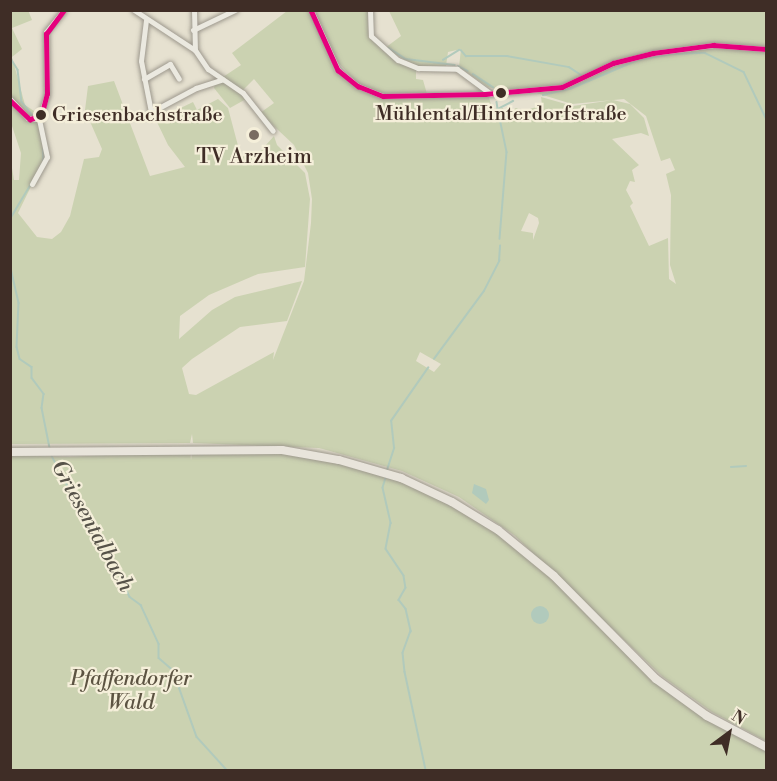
<!DOCTYPE html>
<html>
<head>
<meta charset="utf-8">
<style>
  body { margin:0 }
  #map { position:relative; width:777px; height:781px; overflow:hidden; background:#e6e1d0; font-family:"Libre Bodoni",serif }
  div>[style] { position:absolute }
  .green>* { inset:0; background:#cbd2b1 }
  .water>* { inset:0; background:#b1cabc }
  .round { border-radius:50% }
  .stream>* { height:1.5px; margin:-0.75px; padding:0 0.75px; transform-origin:0.75px; border-radius:0.75px; background:#b1cabc }
  .roads { filter:drop-shadow(0 0 2px #9d988d) drop-shadow(0 0 2px #9d988d) }
  .minor>* { height:5px; margin:-2.5px; padding:0 2.5px; transform-origin:2.5px; border-radius:2.5px; background:#ebe9e0 }
  .highway>* { height:8px; margin:-4px; padding:0 4px; transform-origin:4px; border-radius:4px; background:#e8e4db }
  .bus-1>* { height:4.5px; margin:-2.25px; padding:0 2.25px; transform-origin:2.25px; border-radius:2.25px; background:#e5007d }
  .dots>* { width:16px; height:16px; translate:-50% -50%; box-sizing:border-box; border:3px solid #f5efda; border-radius:50% }
  span { translate:-50% -50%; white-space:nowrap; text-align:center; line-height:1.15; -webkit-text-stroke:4.5px #f5efda; paint-order:stroke }
  .bus-label { font-size:20px; color:#3f2d26 }
  .left { translate:0 -50%; text-align:left }
  .poi-label { font-size:21px; color:#3f2d26 }
  .park-label { font-size:21px; color:#5c5342; font-style:italic }
  .water-label { font-size:22px; color:#565249; font-style:italic }
  .frame { position:absolute; inset:0; border:12px solid #3f2d26; pointer-events:none }
  .north { position:absolute; left:699px; top:703px; width:60px; height:60px; -webkit-text-stroke:4px #f5efda; paint-order:stroke; rotate:32deg; font-size:16px; font-weight:700; line-height:24px; text-align:center; color:#3f2d26 }
  .north::after { content:''; display:block; margin:auto; width:21px; height:27px; background:#3f2d26; clip-path:polygon(50% 0,100% 100%,50% 72%,0 100%) }
</style>
</head>
<body>
<div id="map">
  <div class="green">
    <div style="clip-path:polygon(evenodd,28px 10px,32px 20px,12px 28px,22px 49px,12px 57px,25px 105px,37px 113px,38px 117px,33px 119px,38px 122px,46px 156px,18px 213px,37px 237px,52px 239px,61px 232px,70px 216px,84px 159px,99px 157px,102px 149px,85px 110px,88px 86px,114px 81px,150px 176px,185px 167px,168px 145px,156px 120px,193px 102px,197px 110px,218px 99px,228px 108px,241px 157px,257px 155px,274px 136px,277px 145px,305px 173px,310px 199px,305px 267px,258px 274px,209px 295px,180px 316px,179px 339px,212px 310px,235px 297px,302px 281px,287px 321px,240px 327px,192px 359px,182px 368px,189px 394px,196px 395px,274px 352px,273px 360px,304px 281px,311px 223px,312px 199px,308px 173px,294px 145px,260px 113px,274px 103px,254px 79px,243px 90px,223px 77px,241px 65px,232px 53px,287px 11px,309px 11px,335px 72px,356px 89px,384px 98px,489px 97px,492px 109px,503px 108px,504px 114px,516px 108px,524px 111px,542px 105px,541px 97px,573px 106px,613px 100px,630px 104px,644px 118px,649px 136px,641px 133px,612px 139px,639px 165px,632px 170px,635px 182px,630px 181px,626px 190px,633px 203px,630px 206px,649px 246px,668px 238px,669px 279px,676px 284px,670px 265px,671px 195px,666px 174px,675px 170px,670px 158px,661px 161px,646px 116px,624px 99px,572px 104px,530px 91px,562px 90px,614px 65px,650px 56px,717px 47px,766px 51px,766px 741px,712px 712px,663px 677px,514px 535px,459px 497px,402px 471px,319px 448px,193px 443px,192px 434px,190px 443px,11px 444px,10px 156px,14px 180px,19px 180px,21px 153px,11px 123px,10px 11px,28px 10px,529px 213px,538px 218px,539px 223px,533px 240px,533px 233px,521px 231px,529px 213px,28px 10px,420px 352px,441px 364px,434px 372px,416px 361px,420px 352px)"></div>
    <div style="clip-path:polygon(314px 11px,368px 11px,369px 37px,399px 62px,416px 70px,416px 79px,423px 80px,427px 94px,384px 94px,359px 85px,334px 58px)"></div>
    <div style="clip-path:polygon(389px 11px,766px 11px,766px 48px,716px 43px,648px 52px,559px 86px,503px 91px,488px 87px,459px 67px,461px 49px,448px 52px,446px 66px,417px 66px,398px 56px,385px 48px,401px 36px)"></div>
    <div style="clip-path:polygon(226px 82px,246px 99px,230px 108px,214px 88px,215px 83px)"></div>
    <div style="clip-path:polygon(228px 449px,317px 457px,393px 479px,454px 506px,524px 552px,658px 682px,766px 749px,766px 770px,11px 770px,10px 455px,70px 457px,190px 450px,191px 460px,193px 450px)"></div>
  </div>
  <div class="water">
    <div style="clip-path:polygon(474px 484px,486px 489px,489px 500px,486px 504px,472px 493px)"></div>
    <div class="round" style="left:531px;top:606px;width:18px;height:18px"></div>
  </div>
  <div class="stream">
    <div style="left:389px;top:48px;width:20px;rotate:33deg"></div>
    <div style="left:406px;top:59px;width:49px;rotate:7deg"></div>
    <div style="left:461px;top:50px;width:8px;rotate:50deg"></div>
    <div style="left:466px;top:56px;width:41px"></div>
    <div style="left:507px;top:56px;width:63px;rotate:10.1deg"></div>
    <div style="left:569px;top:67px;width:17px;rotate:33deg"></div>
    <div style="left:10px;top:57px;width:15px;rotate:58deg"></div>
    <div style="left:18px;top:70px;width:32px;rotate:83deg"></div>
    <div style="left:22px;top:102px;width:19px;rotate:51deg"></div>
    <div style="left:443px;top:60px;width:19px;rotate:-32deg"></div>
    <div style="left:458px;top:66px;width:11px;rotate:27deg"></div>
    <div style="left:473px;top:74px;width:24px;rotate:33deg"></div>
    <div style="left:543px;top:95px;width:28px;rotate:-13deg"></div>
    <div style="left:570px;top:89px;width:74px;rotate:-23.1deg"></div>
    <div style="left:638px;top:60px;width:35px;rotate:-10deg"></div>
    <div style="left:672px;top:54px;width:33px;rotate:-2deg"></div>
    <div style="left:705px;top:53px;width:43px;rotate:26deg"></div>
    <div style="left:744px;top:72px;width:51px;rotate:64.4deg"></div>
    <div style="left:497px;top:102px;width:7px;rotate:82deg"></div>
    <div style="left:498px;top:109px;width:17px;rotate:-28deg"></div>
    <div style="left:498px;top:109px;width:44px;rotate:78.2deg"></div>
    <div style="left:507px;top:152px;width:87px;rotate:94.6deg"></div>
    <div style="left:43px;top:161px;width:11px;rotate:-90deg"></div>
    <div style="left:10px;top:219px;width:39px;rotate:-59deg"></div>
    <div style="left:10px;top:264px;width:40px;rotate:77deg"></div>
    <div style="left:19px;top:303px;width:44px;rotate:92.6deg"></div>
    <div style="left:17px;top:347px;width:12px;rotate:76deg"></div>
    <div style="left:20px;top:359px;width:14px;rotate:34deg"></div>
    <div style="left:32px;top:367px;width:11px;rotate:90deg"></div>
    <div style="left:32px;top:378px;width:20px;rotate:53deg"></div>
    <div style="left:44px;top:394px;width:14px;rotate:98deg"></div>
    <div style="left:42px;top:408px;width:41px;rotate:78.7deg"></div>
    <div style="left:434px;top:359px;width:84px;rotate:-53.7deg"></div>
    <div style="left:484px;top:291px;width:34px;rotate:-63deg"></div>
    <div style="left:499px;top:261px;width:15px;rotate:-86deg"></div>
    <div style="left:52px;top:456px;width:112px;rotate:62.3deg"></div>
    <div style="left:104px;top:555px;width:15px;rotate:42deg"></div>
    <div style="left:115px;top:565px;width:35px;rotate:65deg"></div>
    <div style="left:130px;top:597px;width:14px;rotate:36deg"></div>
    <div style="left:141px;top:605px;width:43px;rotate:65.2deg"></div>
    <div style="left:159px;top:644px;width:14px;rotate:90deg"></div>
    <div style="left:159px;top:658px;width:18px;rotate:41deg"></div>
    <div style="left:173px;top:670px;width:71px;rotate:70.3deg"></div>
    <div style="left:197px;top:737px;width:45px;rotate:47.7deg"></div>
    <div style="left:731px;top:467px;width:15px;rotate:-4deg"></div>
    <div style="left:387px;top:470px;width:23px;rotate:-72deg"></div>
    <div style="left:394px;top:448px;width:27px;rotate:-96deg"></div>
    <div style="left:391px;top:421px;width:65px;rotate:-55.1deg"></div>
    <div style="left:386px;top:478px;width:10px;rotate:107deg"></div>
    <div style="left:383px;top:488px;width:36px;rotate:77deg"></div>
    <div style="left:391px;top:523px;width:26px;rotate:101deg"></div>
    <div style="left:386px;top:549px;width:32px;rotate:56deg"></div>
    <div style="left:404px;top:576px;width:12px;rotate:81deg"></div>
    <div style="left:406px;top:588px;width:14px;rotate:120deg"></div>
    <div style="left:399px;top:600px;width:11px;rotate:52deg"></div>
    <div style="left:406px;top:609px;width:23px;rotate:77deg"></div>
    <div style="left:411px;top:631px;width:23px;rotate:110deg"></div>
    <div style="left:403px;top:653px;width:19px;rotate:84deg"></div>
    <div style="left:405px;top:672px;width:100px;rotate:77.9deg"></div>
  </div>
  <div class="roads">
    <div class="minor">
      <div style="left:134px;top:10px;width:73px;rotate:33.3deg"></div>
      <div style="left:195px;top:50px;width:23px;rotate:56deg"></div>
      <div style="left:208px;top:69px;width:42px;rotate:34.4deg"></div>
      <div style="left:243px;top:93px;width:48px;rotate:51.7deg"></div>
      <div style="left:194px;top:10px;width:40px;rotate:88.6deg"></div>
      <div style="left:311px;top:10px;width:66px;rotate:65.8deg"></div>
      <div style="left:338px;top:70px;width:26px;rotate:39deg"></div>
      <div style="left:358px;top:86px;width:27px;rotate:22deg"></div>
      <div style="left:383px;top:96px;width:102px;rotate:-1.1deg"></div>
      <div style="left:485px;top:94px;width:77px;rotate:-5.2deg"></div>
      <div style="left:562px;top:87px;width:56px;rotate:-25.2deg"></div>
      <div style="left:613px;top:63px;width:41px;rotate:-14deg"></div>
      <div style="left:653px;top:53px;width:61px;rotate:-7.6deg"></div>
      <div style="left:713px;top:45px;width:53px;rotate:4.3deg"></div>
      <div style="left:370px;top:10px;width:26px;rotate:88deg"></div>
      <div style="left:371px;top:36px;width:36px;rotate:42deg"></div>
      <div style="left:398px;top:60px;width:22px;rotate:22deg"></div>
      <div style="left:418px;top:68px;width:39px;rotate:1deg"></div>
      <div style="left:457px;top:69px;width:42px;rotate:36.3deg"></div>
      <div style="left:146px;top:20px;width:41px;rotate:97deg"></div>
      <div style="left:141px;top:61px;width:52px;rotate:78.9deg"></div>
      <div style="left:151px;top:112px;width:51px;rotate:-28.1deg"></div>
      <div style="left:196px;top:88px;width:28px;rotate:-18deg"></div>
      <div style="left:193px;top:30px;width:47px;rotate:-25.5deg"></div>
      <div style="left:144px;top:79px;width:30px;rotate:-30deg"></div>
      <div style="left:170px;top:64px;width:17px;rotate:59deg"></div>
      <div style="left:10px;top:99px;width:26px;rotate:47deg"></div>
      <div style="left:28px;top:118px;width:11px;rotate:5deg"></div>
      <div style="left:39px;top:119px;width:26px;rotate:-72deg"></div>
      <div style="left:47px;top:94px;width:62px;rotate:-90.9deg"></div>
      <div style="left:46px;top:32px;width:28px;rotate:-51deg"></div>
      <div style="left:32px;top:184px;width:31px;rotate:-61deg"></div>
      <div style="left:47px;top:157px;width:39px;rotate:-102deg"></div>
    </div>
    <div class="highway">
      <div style="left:10px;top:452px;width:272px;rotate:-0.4deg"></div>
      <div style="left:282px;top:450px;width:58px;rotate:10deg"></div>
      <div style="left:339px;top:460px;width:65px;rotate:16.2deg"></div>
      <div style="left:401px;top:478px;width:56px;rotate:25.2deg"></div>
      <div style="left:452px;top:502px;width:54px;rotate:31.3deg"></div>
      <div style="left:498px;top:530px;width:72px;rotate:39.4deg"></div>
      <div style="left:554px;top:576px;width:145px;rotate:45.3deg"></div>
      <div style="left:656px;top:679px;width:63px;rotate:36deg"></div>
      <div style="left:707px;top:716px;width:67px;rotate:27.7deg"></div>
    </div>
  </div>
  <div class="bus-1">
    <div style="left:311px;top:10px;width:66px;rotate:65.8deg"></div>
    <div style="left:338px;top:70px;width:26px;rotate:39deg"></div>
    <div style="left:358px;top:86px;width:27px;rotate:22deg"></div>
    <div style="left:383px;top:96px;width:102px;rotate:-1.1deg"></div>
    <div style="left:485px;top:94px;width:77px;rotate:-5.2deg"></div>
    <div style="left:562px;top:87px;width:56px;rotate:-25.2deg"></div>
    <div style="left:613px;top:63px;width:41px;rotate:-14deg"></div>
    <div style="left:653px;top:53px;width:61px;rotate:-7.6deg"></div>
    <div style="left:713px;top:45px;width:53px;rotate:4.3deg"></div>
    <div style="left:10px;top:100px;width:28px;rotate:44deg"></div>
    <div style="left:30px;top:119px;width:11px;rotate:-15deg"></div>
    <div style="left:41px;top:116px;width:23px;rotate:-75deg"></div>
    <div style="left:47px;top:94px;width:60px;rotate:-91deg"></div>
    <div style="left:46px;top:34px;width:30px;rotate:-53deg"></div>
  </div>
  <div class="dots">
    <div style="left:501px;top:93px;background:#3f2d26"></div>
    <div style="left:41px;top:115px;background:#3f2d26"></div>
    <div style="left:254px;top:135px;background:#796c62"></div>
  </div>
  <div class="bus-label">
    <span style="left:501px;top:114px">Mühlental/Hinterdorfstraße</span>
    <span class="left" style="left:52px;top:115px">Griesenbachstraße</span>
  </div>
  <div class="poi-label">
    <span style="left:254px;top:157px">TV Arzheim</span>
  </div>
  <div class="park-label">
    <span style="left:131px;top:691px">Pfaffendorfer<br>Wald</span>
  </div>
  <div class="water-label">
    <span style="left:92px;top:526px;rotate:61deg">Griesentalbach</span>
  </div>
  <div class="frame"></div>
  <div class="north">N</div>
</div>
</body>
</html>
